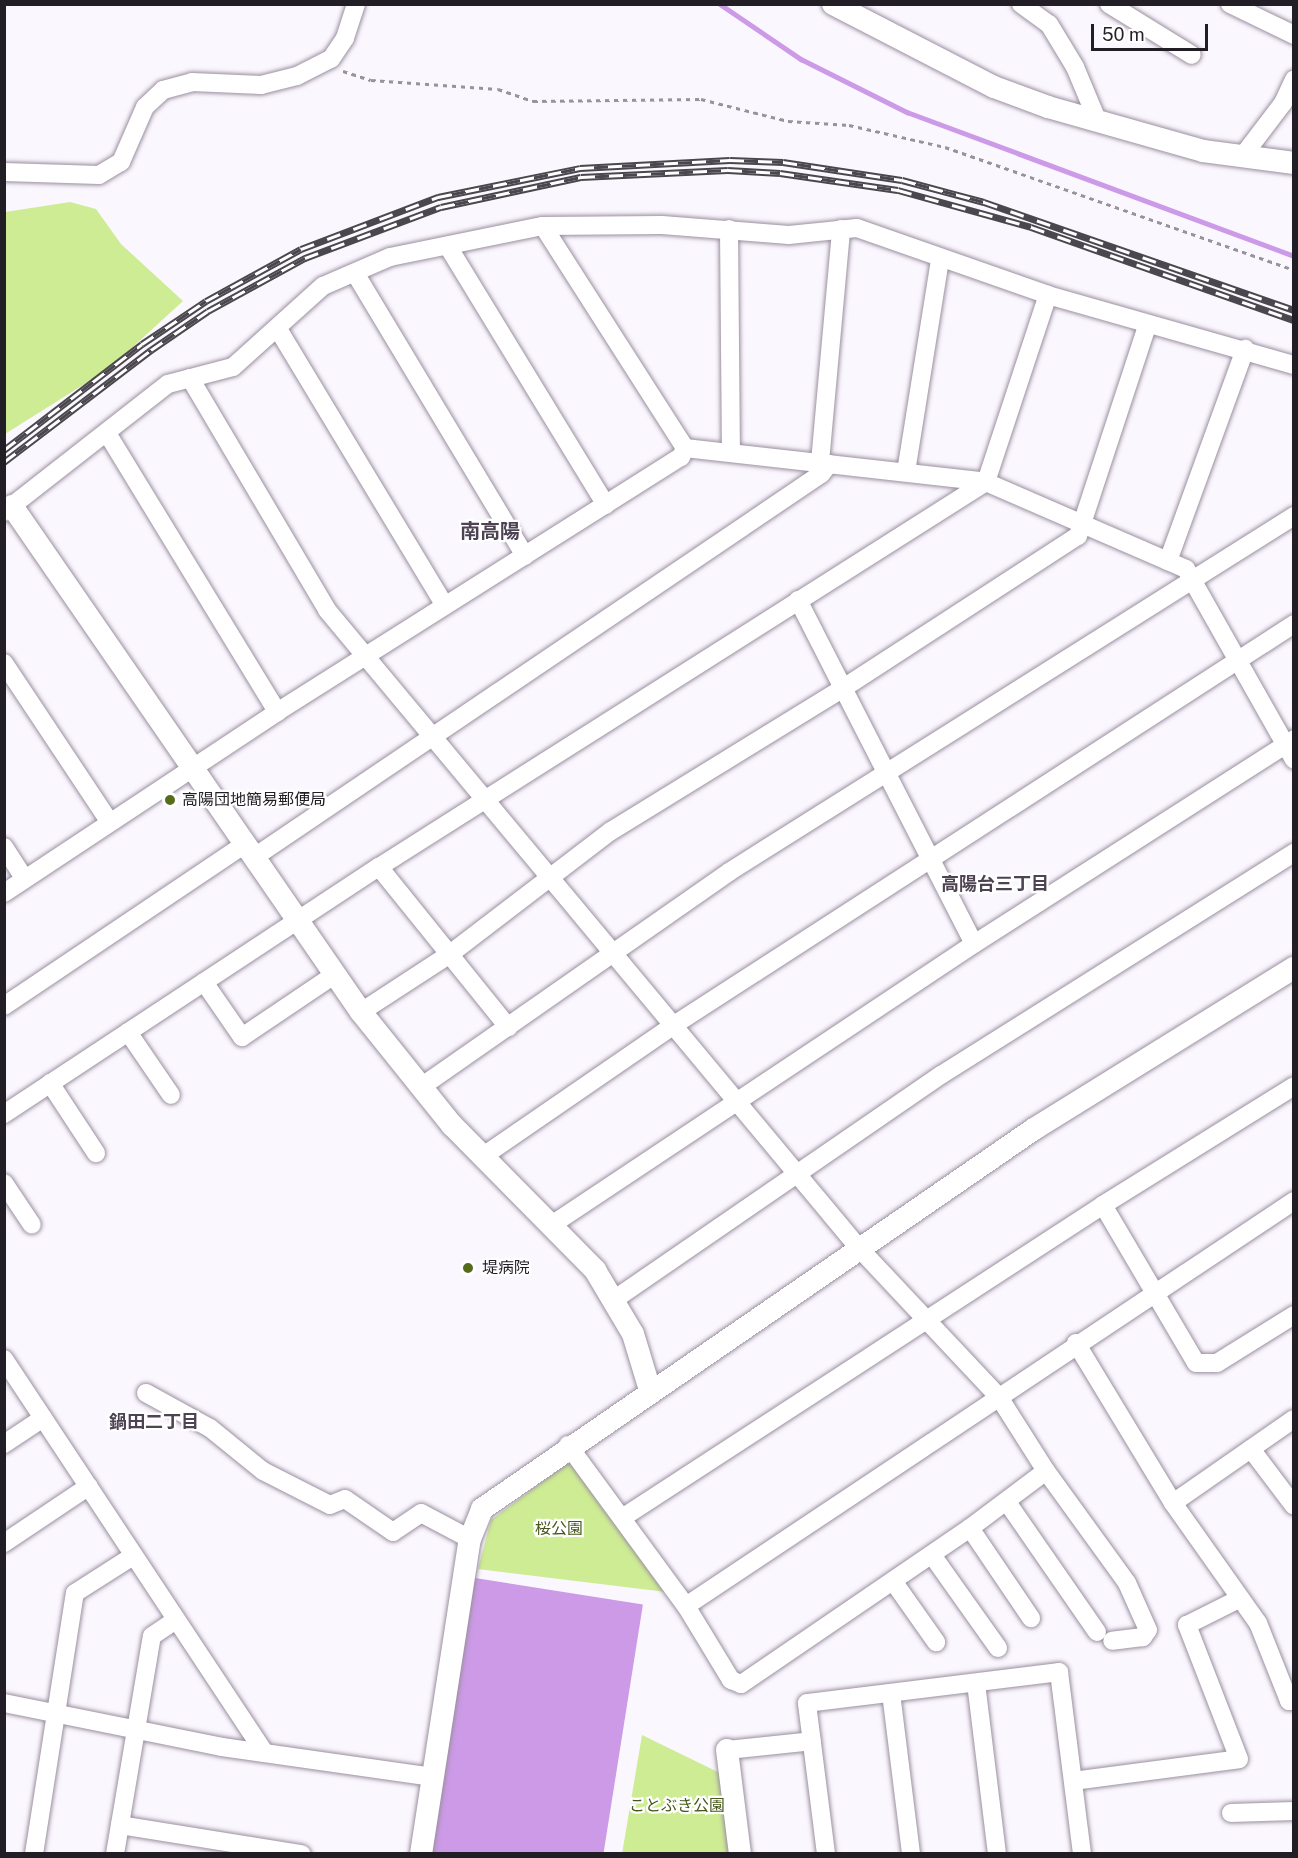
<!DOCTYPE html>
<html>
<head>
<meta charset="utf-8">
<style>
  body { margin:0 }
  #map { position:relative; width:1298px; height:1858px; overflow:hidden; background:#fbf7fe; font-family:"Public Sans","Noto Sans JP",sans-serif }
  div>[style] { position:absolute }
  .green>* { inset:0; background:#ceec94 }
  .water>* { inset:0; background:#cc9ae6; transform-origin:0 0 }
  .stream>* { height:4.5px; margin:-2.25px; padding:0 2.25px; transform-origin:2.25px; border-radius:2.25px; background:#cc9ae6 }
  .path>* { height:3px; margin-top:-1.5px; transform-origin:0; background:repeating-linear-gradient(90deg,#97939a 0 4.5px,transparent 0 9px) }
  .roads { filter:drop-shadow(0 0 2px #9a8fa0) drop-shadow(0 0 2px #9a8fa0) }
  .minor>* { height:18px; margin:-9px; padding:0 9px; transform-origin:9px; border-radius:9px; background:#fff }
  .tertiary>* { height:22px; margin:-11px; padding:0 11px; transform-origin:11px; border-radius:11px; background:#fff }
  .rail>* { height:7px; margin-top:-3.5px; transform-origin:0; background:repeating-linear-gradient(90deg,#fff 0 14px,#4b474e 0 28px); box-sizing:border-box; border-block:2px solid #4b474e }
  .dots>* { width:16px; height:16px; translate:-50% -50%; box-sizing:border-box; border:3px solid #fff; border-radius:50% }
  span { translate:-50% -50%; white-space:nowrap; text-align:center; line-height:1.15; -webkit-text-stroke:4.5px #fff; paint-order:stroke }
  .poi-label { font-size:16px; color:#221e25 }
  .left { translate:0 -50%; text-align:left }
  .park-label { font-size:16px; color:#46581a }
  .neighbourhood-label { font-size:18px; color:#4d4353; font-weight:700 }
  .quarter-label { font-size:20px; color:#4d4353; font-weight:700 }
  .frame { position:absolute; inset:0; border:6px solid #221e25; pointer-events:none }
  .scale { position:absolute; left:1091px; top:24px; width:117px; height:27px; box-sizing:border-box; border:3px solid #221e25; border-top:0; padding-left:8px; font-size:18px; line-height:21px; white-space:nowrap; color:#221e25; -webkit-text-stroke:4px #fff; paint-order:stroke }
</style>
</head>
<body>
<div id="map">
  <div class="green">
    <div style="clip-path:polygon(70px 202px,96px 209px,121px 244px,183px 301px,110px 368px,5px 434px,5px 212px)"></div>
    <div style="clip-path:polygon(569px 1462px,666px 1592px,478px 1569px,491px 1520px)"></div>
    <div style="clip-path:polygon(642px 1735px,724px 1775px,732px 1853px,622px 1854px)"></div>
  </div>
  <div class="water">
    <div style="left:475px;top:1578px;width:170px;height:279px;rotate:9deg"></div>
  </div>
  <div class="stream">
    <div style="left:720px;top:4px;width:98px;rotate:34.2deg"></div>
    <div style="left:801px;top:59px;width:119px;rotate:26.6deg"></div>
    <div style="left:907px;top:112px;width:413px;rotate:20.4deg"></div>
  </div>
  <div class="path">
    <div style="left:343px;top:71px;width:29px;rotate:18deg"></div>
    <div style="left:371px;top:80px;width:127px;rotate:4.1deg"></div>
    <div style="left:498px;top:89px;width:37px;rotate:19deg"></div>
    <div style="left:533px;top:101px;width:168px;rotate:-0.7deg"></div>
    <div style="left:701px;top:99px;width:90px;rotate:14.2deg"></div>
    <div style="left:788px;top:121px;width:61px;rotate:3.8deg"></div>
    <div style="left:849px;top:125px;width:98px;rotate:12.9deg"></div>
    <div style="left:945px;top:147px;width:370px;rotate:19.4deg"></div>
  </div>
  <div class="roads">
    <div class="minor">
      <div style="left:1021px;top:4px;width:34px;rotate:36deg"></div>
      <div style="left:1049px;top:24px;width:50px;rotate:58.8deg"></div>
      <div style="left:1075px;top:67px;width:60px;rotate:67.3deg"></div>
      <div style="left:1109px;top:4px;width:97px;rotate:31.6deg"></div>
      <div style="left:1230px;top:4px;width:71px;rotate:25.8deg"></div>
      <div style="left:1242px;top:157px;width:68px;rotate:-52.8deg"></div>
      <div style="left:1283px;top:103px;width:26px;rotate:-65deg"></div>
      <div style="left:4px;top:172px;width:95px;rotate:1.8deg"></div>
      <div style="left:99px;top:175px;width:26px;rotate:-31deg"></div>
      <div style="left:121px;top:162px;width:60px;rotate:-66.4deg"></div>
      <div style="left:145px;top:107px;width:25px;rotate:-43deg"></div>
      <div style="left:163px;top:90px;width:30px;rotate:-15deg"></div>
      <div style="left:192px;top:82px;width:69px;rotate:2.5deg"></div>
      <div style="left:261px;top:85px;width:37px;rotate:-14deg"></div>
      <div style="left:297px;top:76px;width:38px;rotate:-27deg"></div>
      <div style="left:331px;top:59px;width:25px;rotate:-56deg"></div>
      <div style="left:345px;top:38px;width:36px;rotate:-72deg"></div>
      <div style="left:543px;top:226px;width:264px;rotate:57.4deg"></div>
      <div style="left:729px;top:229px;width:221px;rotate:89.5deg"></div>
      <div style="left:449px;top:248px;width:301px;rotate:58.6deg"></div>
      <div style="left:355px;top:273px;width:330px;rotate:59deg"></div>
      <div style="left:278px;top:329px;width:323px;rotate:58.9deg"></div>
      <div style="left:190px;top:378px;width:269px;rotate:59.4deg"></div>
      <div style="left:327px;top:610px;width:829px;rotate:50.19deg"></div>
      <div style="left:858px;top:1247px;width:206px;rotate:46.8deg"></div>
      <div style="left:999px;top:1397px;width:88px;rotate:57.6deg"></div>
      <div style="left:1046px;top:1471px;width:95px;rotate:143.1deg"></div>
      <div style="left:970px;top:1528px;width:277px;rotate:145.7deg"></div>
      <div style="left:741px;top:1684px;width:11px;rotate:-158deg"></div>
      <div style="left:731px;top:1680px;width:87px;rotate:-121.3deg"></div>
      <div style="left:107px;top:433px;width:327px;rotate:58.6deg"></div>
      <div style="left:685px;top:448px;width:303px;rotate:6.4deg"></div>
      <div style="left:986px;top:482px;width:218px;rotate:23.5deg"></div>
      <div style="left:1186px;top:569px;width:219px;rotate:60.5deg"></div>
      <div style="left:820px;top:462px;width:234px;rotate:-84.8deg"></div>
      <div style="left:906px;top:472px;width:216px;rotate:-80.9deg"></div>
      <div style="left:4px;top:512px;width:208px;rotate:-38deg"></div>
      <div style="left:168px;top:384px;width:67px;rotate:-14.7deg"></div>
      <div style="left:233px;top:367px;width:121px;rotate:-42deg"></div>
      <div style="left:323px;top:286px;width:73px;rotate:-23.4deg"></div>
      <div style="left:390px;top:257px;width:156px;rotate:-11.5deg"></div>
      <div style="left:543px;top:226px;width:119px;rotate:-0.5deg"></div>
      <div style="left:662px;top:225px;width:127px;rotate:4.5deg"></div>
      <div style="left:789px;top:235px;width:68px;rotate:-5.9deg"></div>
      <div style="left:857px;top:228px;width:202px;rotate:19.3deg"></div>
      <div style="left:1048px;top:295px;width:256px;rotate:15.9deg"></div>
      <div style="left:1168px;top:561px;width:226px;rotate:-70deg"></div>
      <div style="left:798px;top:600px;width:386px;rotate:62.9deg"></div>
      <div style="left:4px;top:663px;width:190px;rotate:56.4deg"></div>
      <div style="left:4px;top:847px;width:38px;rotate:57deg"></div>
      <div style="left:253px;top:858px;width:686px;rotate:-34.06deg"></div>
      <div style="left:821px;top:474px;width:13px;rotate:-51deg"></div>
      <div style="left:379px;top:867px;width:206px;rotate:51.1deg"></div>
      <div style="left:4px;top:893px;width:328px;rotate:-33.5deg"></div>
      <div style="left:277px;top:712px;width:478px;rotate:-32.3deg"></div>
      <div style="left:681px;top:457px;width:10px;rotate:-66deg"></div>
      <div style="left:204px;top:982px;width:67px;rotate:55.4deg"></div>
      <div style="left:242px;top:1037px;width:111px;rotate:-34deg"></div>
      <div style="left:4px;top:1006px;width:289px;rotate:-33.9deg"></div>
      <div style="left:361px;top:1012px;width:106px;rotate:-33.1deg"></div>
      <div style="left:450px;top:954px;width:203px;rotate:-37.4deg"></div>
      <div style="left:611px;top:831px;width:271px;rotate:-31.6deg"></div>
      <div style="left:842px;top:689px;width:281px;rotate:-33deg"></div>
      <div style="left:1078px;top:536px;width:221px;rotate:-71.8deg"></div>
      <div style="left:128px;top:1032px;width:76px;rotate:55.7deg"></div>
      <div style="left:50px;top:1083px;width:84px;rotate:56.7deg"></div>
      <div style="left:421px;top:1087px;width:376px;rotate:-34.9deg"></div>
      <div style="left:729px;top:872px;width:668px;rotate:-32.21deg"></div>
      <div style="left:4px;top:1114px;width:449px;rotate:-33.4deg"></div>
      <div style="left:379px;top:867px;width:719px;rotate:-32.39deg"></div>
      <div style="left:986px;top:482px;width:197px;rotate:-71.7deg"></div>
      <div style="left:482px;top:1157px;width:233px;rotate:-34.5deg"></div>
      <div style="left:674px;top:1025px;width:738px;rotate:-32.89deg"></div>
      <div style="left:4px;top:1183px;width:50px;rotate:56.3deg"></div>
      <div style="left:1103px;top:1205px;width:225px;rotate:-31.9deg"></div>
      <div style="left:550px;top:1226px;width:509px;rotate:-33.63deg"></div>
      <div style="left:974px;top:944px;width:380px;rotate:-32.6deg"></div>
      <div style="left:615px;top:1299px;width:396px;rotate:-34.5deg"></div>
      <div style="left:941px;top:1075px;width:417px;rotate:-32.2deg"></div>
      <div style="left:1076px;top:1343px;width:187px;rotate:58.8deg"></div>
      <div style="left:1173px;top:1503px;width:147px;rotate:54.7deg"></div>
      <div style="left:1258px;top:1623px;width:84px;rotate:68.3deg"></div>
      <div style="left:1289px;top:1701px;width:5px;rotate:-11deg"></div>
      <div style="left:4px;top:1359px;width:470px;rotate:56.5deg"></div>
      <div style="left:146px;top:1393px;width:73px;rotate:28.7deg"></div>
      <div style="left:210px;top:1428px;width:68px;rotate:39.1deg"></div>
      <div style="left:263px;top:1471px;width:75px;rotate:26.9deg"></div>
      <div style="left:330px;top:1505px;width:16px;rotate:-22deg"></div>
      <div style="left:345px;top:1499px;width:58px;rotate:34.5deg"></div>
      <div style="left:393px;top:1532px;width:34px;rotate:-34deg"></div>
      <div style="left:421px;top:1513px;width:55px;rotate:28deg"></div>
      <div style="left:4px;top:1444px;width:47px;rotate:-33.7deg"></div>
      <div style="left:568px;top:1445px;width:200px;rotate:53.8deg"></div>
      <div style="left:686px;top:1606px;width:731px;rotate:-33.67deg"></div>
      <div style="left:1251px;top:1449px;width:71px;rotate:53deg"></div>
      <div style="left:1046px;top:1471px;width:138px;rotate:54.1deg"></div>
      <div style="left:1127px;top:1583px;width:51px;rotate:65.9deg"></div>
      <div style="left:1148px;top:1630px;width:9px;rotate:126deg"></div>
      <div style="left:1143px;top:1637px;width:31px;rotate:173deg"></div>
      <div style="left:1007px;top:1502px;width:158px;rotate:55.3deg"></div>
      <div style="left:1173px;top:1503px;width:147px;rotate:-34.8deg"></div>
      <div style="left:622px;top:1518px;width:574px;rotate:-33.05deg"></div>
      <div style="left:1103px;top:1205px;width:183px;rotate:59.5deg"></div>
      <div style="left:1196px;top:1363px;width:21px"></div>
      <div style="left:1217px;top:1363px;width:91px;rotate:-31.9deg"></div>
      <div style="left:970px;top:1528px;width:109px;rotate:55.9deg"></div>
      <div style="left:4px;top:1543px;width:102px;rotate:-33.8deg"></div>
      <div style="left:932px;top:1555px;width:114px;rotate:54.6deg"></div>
      <div style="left:893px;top:1581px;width:75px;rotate:54.8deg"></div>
      <div style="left:976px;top:1683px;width:172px;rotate:83deg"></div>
      <div style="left:891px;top:1693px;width:162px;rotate:82.9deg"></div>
      <div style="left:4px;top:1703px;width:222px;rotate:11.4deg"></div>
      <div style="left:222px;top:1747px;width:213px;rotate:8.1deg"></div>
      <div style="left:727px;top:1750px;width:85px;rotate:-6deg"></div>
      <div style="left:1073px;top:1781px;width:167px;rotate:-7.5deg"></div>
      <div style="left:1239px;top:1759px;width:144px;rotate:-111.2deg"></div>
      <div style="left:1187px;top:1625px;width:58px;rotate:-26.6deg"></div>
      <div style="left:1231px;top:1813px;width:63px;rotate:-1.8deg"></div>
      <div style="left:120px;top:1825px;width:184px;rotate:9.1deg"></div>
      <div style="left:34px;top:1854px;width:264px;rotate:-81.1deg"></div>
      <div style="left:75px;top:1593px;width:69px;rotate:-32.5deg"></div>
      <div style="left:115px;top:1854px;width:221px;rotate:-80.4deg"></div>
      <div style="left:152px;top:1636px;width:29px;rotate:-34deg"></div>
      <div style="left:826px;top:1854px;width:152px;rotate:-97.2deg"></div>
      <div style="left:807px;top:1703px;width:254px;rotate:-7deg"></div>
      <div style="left:1059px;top:1672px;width:183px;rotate:82.8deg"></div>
    </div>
    <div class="tertiary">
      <div style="left:833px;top:4px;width:181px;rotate:27.3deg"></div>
      <div style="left:994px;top:87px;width:58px;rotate:20.3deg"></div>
      <div style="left:1048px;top:107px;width:161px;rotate:15.8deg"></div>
      <div style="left:1203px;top:151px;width:92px;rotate:7.5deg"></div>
      <div style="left:12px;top:506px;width:615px;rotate:55.41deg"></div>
      <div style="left:361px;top:1012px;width:145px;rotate:51.2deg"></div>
      <div style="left:452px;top:1125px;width:204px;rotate:45.4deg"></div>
      <div style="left:595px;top:1270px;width:74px;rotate:59.3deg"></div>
      <div style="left:633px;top:1334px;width:59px;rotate:73.1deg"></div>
      <div style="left:727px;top:1750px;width:105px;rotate:82.9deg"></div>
      <div style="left:421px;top:1854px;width:319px;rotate:-81.2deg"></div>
      <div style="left:470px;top:1539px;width:32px;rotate:-68deg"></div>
      <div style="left:482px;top:1509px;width:670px;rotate:-34.54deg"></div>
      <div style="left:1034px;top:1129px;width:306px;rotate:-31.8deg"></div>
    </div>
  </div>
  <div class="rail">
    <div style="left:4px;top:450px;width:174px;rotate:-37.5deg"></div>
    <div style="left:142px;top:344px;width:77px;rotate:-33.9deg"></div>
    <div style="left:206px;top:301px;width:108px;rotate:-28.7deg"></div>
    <div style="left:301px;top:249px;width:147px;rotate:-20.8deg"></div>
    <div style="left:438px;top:197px;width:145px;rotate:-11.5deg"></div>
    <div style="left:580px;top:168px;width:150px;rotate:-3.1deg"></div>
    <div style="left:730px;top:160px;width:53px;rotate:2.2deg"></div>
    <div style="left:783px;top:162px;width:120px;rotate:8.6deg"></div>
    <div style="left:902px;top:180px;width:85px;rotate:15deg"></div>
    <div style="left:984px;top:202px;width:328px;rotate:19.2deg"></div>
    <div style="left:4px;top:462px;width:185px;rotate:-37.3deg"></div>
    <div style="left:151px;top:350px;width:69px;rotate:-34.4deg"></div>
    <div style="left:208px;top:311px;width:111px;rotate:-28.7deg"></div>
    <div style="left:305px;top:258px;width:145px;rotate:-20.6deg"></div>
    <div style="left:441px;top:207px;width:143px;rotate:-12.1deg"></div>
    <div style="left:581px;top:177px;width:147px;rotate:-2.7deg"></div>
    <div style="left:728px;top:170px;width:52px;rotate:3.3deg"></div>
    <div style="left:780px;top:173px;width:119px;rotate:8.2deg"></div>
    <div style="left:898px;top:190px;width:138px;rotate:15.5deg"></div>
    <div style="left:1031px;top:227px;width:279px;rotate:19.5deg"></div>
  </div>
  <div class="dots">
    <div style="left:170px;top:800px;background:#566c1c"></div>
    <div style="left:468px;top:1268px;background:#566c1c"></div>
  </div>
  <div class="poi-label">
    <span class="left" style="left:182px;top:800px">高陽団地簡易郵便局</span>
    <span class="left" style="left:482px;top:1268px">堤病院</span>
  </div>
  <div class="park-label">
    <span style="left:559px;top:1529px">桜公園</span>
    <span style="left:677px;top:1806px">ことぶき公園</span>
  </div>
  <div class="neighbourhood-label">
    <span style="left:995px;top:884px">高陽台三丁目</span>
    <span style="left:154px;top:1422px">鍋田二丁目</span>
  </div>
  <div class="quarter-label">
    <span style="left:490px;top:531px">南高陽</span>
  </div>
  <div class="frame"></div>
  <div class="scale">50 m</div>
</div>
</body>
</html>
